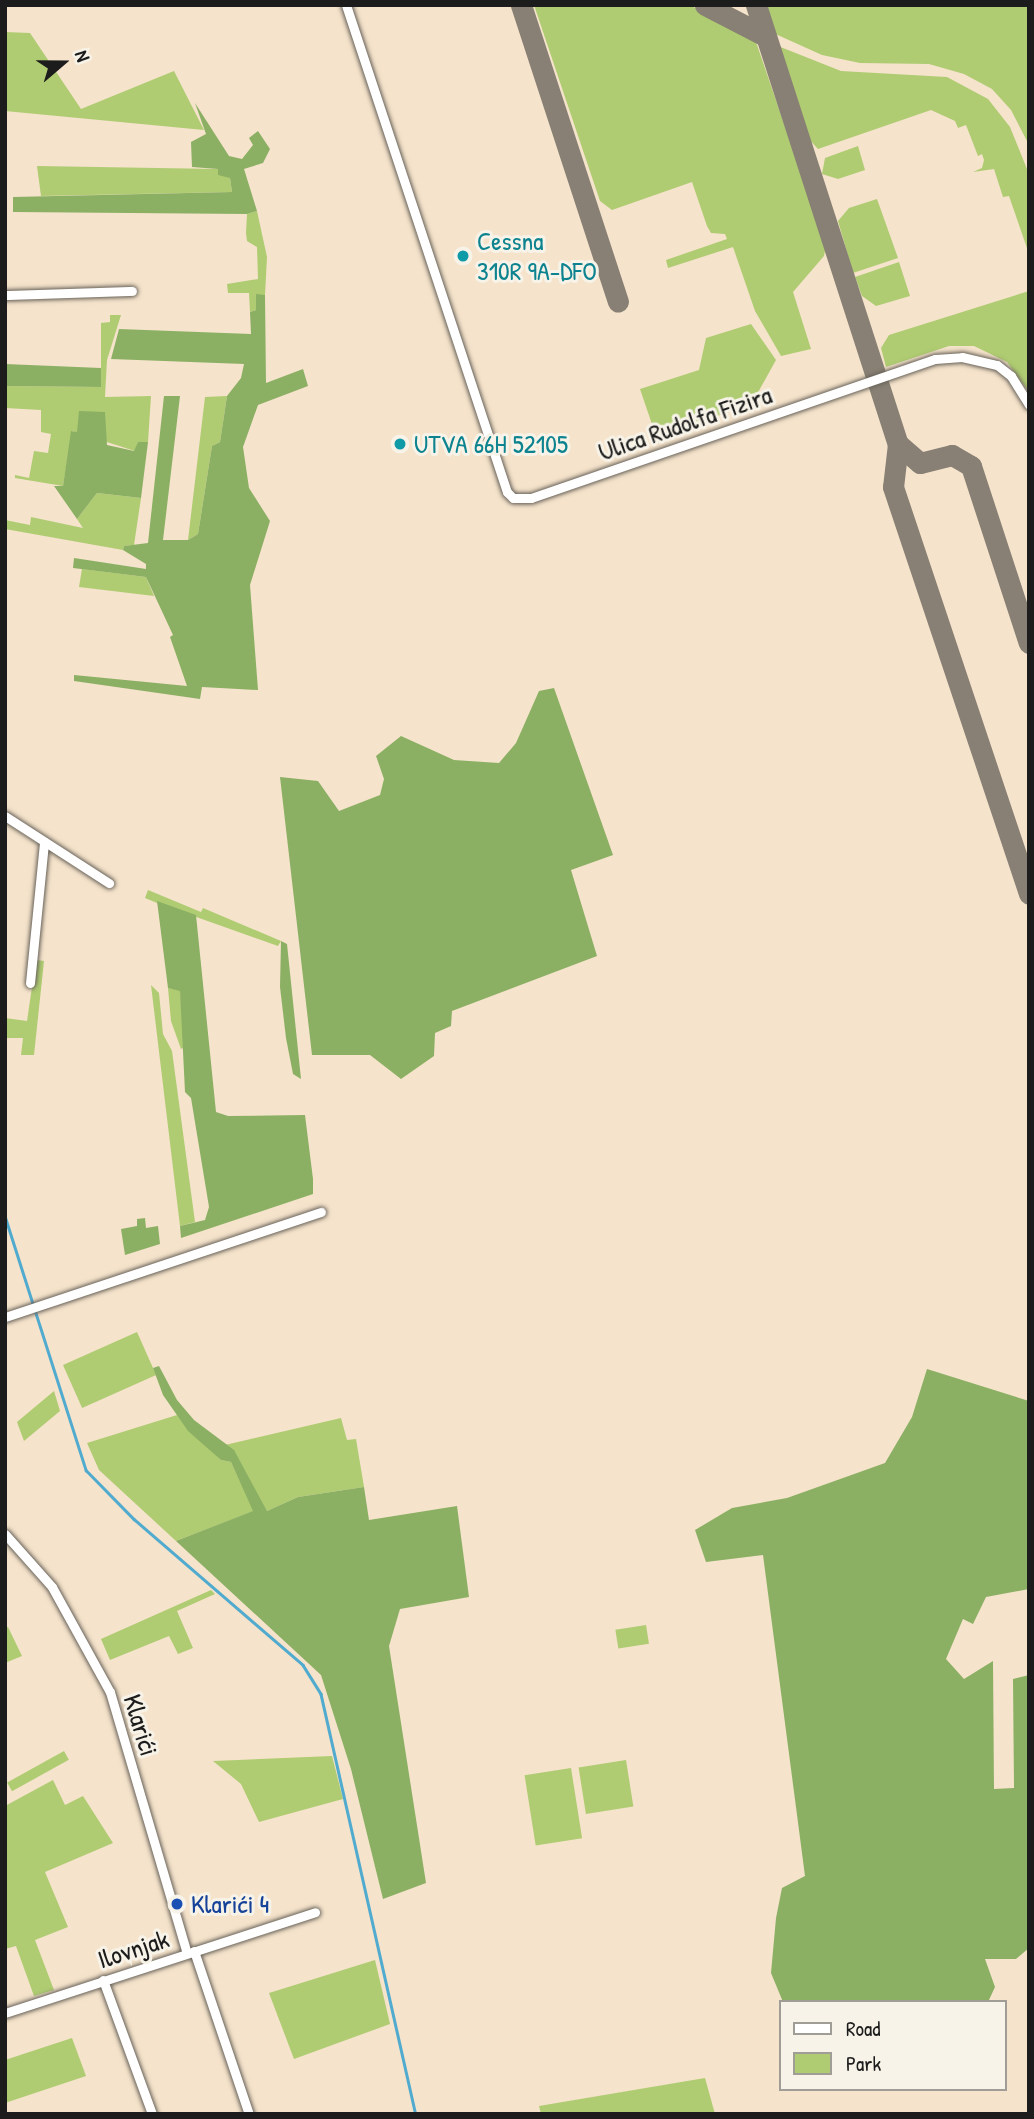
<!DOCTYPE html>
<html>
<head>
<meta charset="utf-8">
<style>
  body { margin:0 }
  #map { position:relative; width:1034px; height:2119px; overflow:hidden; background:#f5e3cb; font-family:"Patrick Hand",sans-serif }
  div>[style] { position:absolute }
  .green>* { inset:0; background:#afcc72; transform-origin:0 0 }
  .forest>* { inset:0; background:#8bb064 }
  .stream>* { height:2.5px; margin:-1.25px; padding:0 1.25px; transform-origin:1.25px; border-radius:1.25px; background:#51abcf }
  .taxiway>* { height:21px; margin:-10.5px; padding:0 10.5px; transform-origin:10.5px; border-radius:10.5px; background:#888074 }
  .roads { filter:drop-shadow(0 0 2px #686259) drop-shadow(0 0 2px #686259) }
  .minor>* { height:9px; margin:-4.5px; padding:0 4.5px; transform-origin:4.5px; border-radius:4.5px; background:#fff }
  .dots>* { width:19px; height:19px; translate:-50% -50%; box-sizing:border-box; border:4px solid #f7f3e8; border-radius:50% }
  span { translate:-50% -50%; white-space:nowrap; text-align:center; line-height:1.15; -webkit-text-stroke:6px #f7f3e8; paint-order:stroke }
  .culture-label { font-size:26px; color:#0d838f }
  .left { translate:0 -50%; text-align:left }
  .street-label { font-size:26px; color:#1c1c1c }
  .transit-label { font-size:26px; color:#164399 }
  .frame { position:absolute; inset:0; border:7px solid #1c1c1c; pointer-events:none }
  .legend { position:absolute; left:779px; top:2000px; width:228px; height:91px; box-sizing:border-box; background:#f7f3e8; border:2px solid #9f9d96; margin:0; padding:9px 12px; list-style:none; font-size:21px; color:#1c1c1c }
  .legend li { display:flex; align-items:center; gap:14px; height:35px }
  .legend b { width:35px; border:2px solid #9f9d96 }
  .north { position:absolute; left:28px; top:28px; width:70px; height:70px; -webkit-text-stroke:5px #f7f3e8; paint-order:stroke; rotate:70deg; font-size:19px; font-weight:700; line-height:28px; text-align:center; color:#1c1c1c }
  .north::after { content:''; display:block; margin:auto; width:24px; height:32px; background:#1c1c1c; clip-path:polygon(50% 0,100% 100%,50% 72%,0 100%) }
</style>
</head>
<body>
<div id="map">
  <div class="green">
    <div style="clip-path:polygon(534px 5px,690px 5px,756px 42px,826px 246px,824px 256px,793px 292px,811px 349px,781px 356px,755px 311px,733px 247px,668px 268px,666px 260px,727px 239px,725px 234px,711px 233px,707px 226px,692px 182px,612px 210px,600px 201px)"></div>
    <div style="clip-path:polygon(762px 5px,1029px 5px,1029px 145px,1011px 110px,992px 89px,964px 74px,929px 64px,860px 63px,822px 55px,771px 32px)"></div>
    <div style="clip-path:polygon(5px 32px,30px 33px,81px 109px,174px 71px,204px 130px,5px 111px)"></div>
    <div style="clip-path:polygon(778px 46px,841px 71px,947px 77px,988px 99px,1010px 127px,1029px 174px,1029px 254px,1009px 196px,1003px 197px,994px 169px,973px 172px,982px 168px,984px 160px,982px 154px,978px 156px,966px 125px,958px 128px,955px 121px,931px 110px,818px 149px,807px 137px)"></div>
    <div style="clip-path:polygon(858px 146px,865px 170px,838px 179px,822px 174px,825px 158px)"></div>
    <div style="clip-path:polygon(37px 166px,218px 169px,230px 178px,232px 192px,41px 196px)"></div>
    <div style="clip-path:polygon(877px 199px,898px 258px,853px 273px,838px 221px,849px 208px)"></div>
    <div style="clip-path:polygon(257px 211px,267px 257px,265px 295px,256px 295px,256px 310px,250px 312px,249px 293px,228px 293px,227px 284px,258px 279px,257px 247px,247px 241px,246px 233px,247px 214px)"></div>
    <div style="clip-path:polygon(899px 262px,910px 296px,876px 306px,862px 296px,855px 277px)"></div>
    <div style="clip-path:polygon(1029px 291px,1029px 392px,1007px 362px,974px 346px,949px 346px,886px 367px,881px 348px,889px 335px)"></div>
    <div style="clip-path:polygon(110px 315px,121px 315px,107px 360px,105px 397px,151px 396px,148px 442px,138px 442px,135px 451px,72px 431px,63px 486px,15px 478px,15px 475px,29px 478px,34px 451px,48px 453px,51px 434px,41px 432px,41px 410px,5px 408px,5px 386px,101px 387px,101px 323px,110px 322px)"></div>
    <div style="clip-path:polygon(751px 324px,776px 360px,751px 405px,656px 436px,640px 389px,699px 370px,706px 338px)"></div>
    <div style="clip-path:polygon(227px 396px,220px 442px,212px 446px,198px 534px,188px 540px,205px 397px)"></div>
    <div style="clip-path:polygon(97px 493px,141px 498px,134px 545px,124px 546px,123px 550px,5px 529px,5px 520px,30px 525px,31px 517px,83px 528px,77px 519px)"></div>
    <div style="clip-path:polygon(82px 569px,146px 577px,154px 596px,79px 587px)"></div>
    <div style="clip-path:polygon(148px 890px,201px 912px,203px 908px,281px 941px,278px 946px,157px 903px,145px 898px)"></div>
    <div style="clip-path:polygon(36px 960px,44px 961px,34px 1055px,21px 1055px,23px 1038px,5px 1038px,5px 1018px,27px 1021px)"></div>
    <div style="clip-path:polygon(151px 985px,159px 993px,163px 1034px,172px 1051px,195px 1222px,180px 1226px)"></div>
    <div style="clip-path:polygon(168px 988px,180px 990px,186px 1046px,181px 1049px,171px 1021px)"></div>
    <div style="left:137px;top:1332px;width:47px;height:81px;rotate:66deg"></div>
    <div style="clip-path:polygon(54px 1391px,60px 1411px,24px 1441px,17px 1422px)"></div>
    <div style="clip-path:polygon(177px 1415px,221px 1460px,231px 1462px,254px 1511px,176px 1541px,99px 1470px,87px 1443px)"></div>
    <div style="clip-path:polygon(341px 1418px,347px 1440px,356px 1439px,364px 1487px,298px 1497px,267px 1511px,225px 1445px)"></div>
    <div style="clip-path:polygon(211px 1590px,215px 1594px,177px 1611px,193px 1648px,178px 1654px,169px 1636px,110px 1660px,101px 1639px)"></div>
    <div style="left:646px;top:1625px;width:19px;height:31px;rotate:81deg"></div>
    <div style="clip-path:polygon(8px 1627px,22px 1656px,5px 1663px,5px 1628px)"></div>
    <div style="left:64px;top:1751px;width:10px;height:65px;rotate:61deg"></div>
    <div style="clip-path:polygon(332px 1756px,343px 1799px,259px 1822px,241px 1784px,213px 1761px)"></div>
    <div style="left:626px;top:1760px;width:47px;height:48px;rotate:81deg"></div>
    <div style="left:571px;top:1768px;width:71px;height:47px;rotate:81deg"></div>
    <div style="clip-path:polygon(53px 1780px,65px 1805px,83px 1796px,113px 1843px,45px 1872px,68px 1927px,35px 1940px,54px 1990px,34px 1996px,16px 1946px,5px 1949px,5px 1806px)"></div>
    <div style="clip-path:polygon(375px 1960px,390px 2024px,294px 2059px,269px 1993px)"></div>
    <div style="clip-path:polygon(72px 2038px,86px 2076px,5px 2103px,5px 2060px)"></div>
    <div style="clip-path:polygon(705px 2078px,715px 2114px,541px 2114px,539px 2106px)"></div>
  </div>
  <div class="forest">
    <div style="clip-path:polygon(195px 103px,229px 156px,242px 159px,253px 145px,249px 138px,258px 131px,270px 149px,263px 163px,244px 169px,257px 211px,247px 214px,13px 212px,13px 197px,232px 192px,230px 178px,218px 175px,218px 169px,192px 167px,191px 142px,206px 134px)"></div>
    <div style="clip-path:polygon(256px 294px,265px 295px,266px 383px,303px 369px,308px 386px,258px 405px,243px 447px,249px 488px,270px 521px,250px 585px,258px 690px,202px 687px,200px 699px,74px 681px,74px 675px,187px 686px,170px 637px,173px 635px,146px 577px,73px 568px,74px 558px,146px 569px,146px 564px,123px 550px,124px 546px,148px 543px,164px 396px,180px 396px,163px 540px,188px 540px,198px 534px,212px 446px,220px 442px,227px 396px,241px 378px,244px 364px,111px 359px,119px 329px,251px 334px,250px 312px,256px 310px)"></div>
    <div style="clip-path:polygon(5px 364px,101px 368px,101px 387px,5px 386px)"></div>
    <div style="clip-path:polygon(79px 411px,105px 412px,107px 445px,134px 451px,138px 442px,148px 442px,141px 498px,97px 493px,77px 519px,54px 486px,63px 486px,71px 431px,77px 432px)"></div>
    <div style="clip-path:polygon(554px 688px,613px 855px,571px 870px,597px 956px,452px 1011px,451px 1026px,435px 1033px,434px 1056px,401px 1079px,370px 1055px,312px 1055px,280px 777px,318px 781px,339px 811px,380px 795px,384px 779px,376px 756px,401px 736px,454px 760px,499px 763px,516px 743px,539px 691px)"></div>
    <div style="clip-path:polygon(157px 901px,196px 915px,216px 1112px,228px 1116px,305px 1115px,313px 1179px,313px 1194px,181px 1238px,180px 1226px,205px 1220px,209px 1207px,191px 1098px,185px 1092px,180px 991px,168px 988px)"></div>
    <div style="clip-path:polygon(281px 941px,287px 944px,301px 1079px,293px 1074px,286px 1038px,280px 987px)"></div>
    <div style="clip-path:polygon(145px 1218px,146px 1228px,158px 1226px,160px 1244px,125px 1255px,121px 1229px,137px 1226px,137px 1219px)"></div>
    <div style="clip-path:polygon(159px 1366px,177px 1400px,194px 1420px,234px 1450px,267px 1511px,298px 1497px,364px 1487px,369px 1520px,457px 1506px,469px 1597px,400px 1609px,389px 1646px,426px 1883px,383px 1899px,351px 1769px,321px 1675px,176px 1541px,253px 1511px,231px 1462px,221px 1460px,188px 1431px,163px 1395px,153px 1368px)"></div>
    <div style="clip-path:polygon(927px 1369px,1029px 1401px,1029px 1589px,986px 1597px,973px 1624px,963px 1619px,946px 1659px,964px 1679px,993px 1661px,994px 1789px,1014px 1788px,1013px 1679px,1029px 1675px,1029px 1948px,1016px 1959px,985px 1959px,995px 1987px,988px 2002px,783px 2002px,771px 1973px,776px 1918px,782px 1888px,805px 1876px,763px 1555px,706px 1562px,695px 1530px,732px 1508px,787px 1498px,885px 1463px,912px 1417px)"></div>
  </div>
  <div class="stream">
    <div style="left:5px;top:1216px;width:267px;rotate:72.3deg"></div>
    <div style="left:86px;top:1470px;width:69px;rotate:45.6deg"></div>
    <div style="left:134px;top:1519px;width:223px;rotate:40.8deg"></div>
    <div style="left:303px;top:1665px;width:34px;rotate:58deg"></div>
    <div style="left:321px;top:1694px;width:431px;rotate:77.3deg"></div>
  </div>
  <div class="taxiway">
    <div style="left:521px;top:5px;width:312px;rotate:71.9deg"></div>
    <div style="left:705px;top:5px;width:68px;rotate:27.3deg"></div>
    <div style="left:756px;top:5px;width:461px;rotate:72.1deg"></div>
    <div style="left:898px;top:444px;width:43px;rotate:96.6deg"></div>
    <div style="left:893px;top:487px;width:429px;rotate:71.5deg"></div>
    <div style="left:898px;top:444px;width:29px;rotate:41deg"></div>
    <div style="left:920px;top:463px;width:33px;rotate:-14deg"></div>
    <div style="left:952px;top:455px;width:22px;rotate:30deg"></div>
    <div style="left:971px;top:466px;width:186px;rotate:71.9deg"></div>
  </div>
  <div class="roads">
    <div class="minor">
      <div style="left:346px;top:5px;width:513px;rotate:71.71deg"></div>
      <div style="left:507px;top:492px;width:8px;rotate:45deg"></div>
      <div style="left:513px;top:498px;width:18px"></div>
      <div style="left:531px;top:498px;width:427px;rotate:-19deg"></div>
      <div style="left:935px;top:359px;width:27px;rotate:-4deg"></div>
      <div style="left:962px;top:357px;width:36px;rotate:13deg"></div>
      <div style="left:997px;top:365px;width:18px;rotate:38deg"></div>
      <div style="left:1011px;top:376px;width:34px;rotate:58deg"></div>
      <div style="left:5px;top:295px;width:127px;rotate:-1.8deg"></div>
      <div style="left:5px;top:816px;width:124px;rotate:32.8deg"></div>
      <div style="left:30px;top:983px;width:142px;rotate:-84.3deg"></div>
      <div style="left:5px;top:1317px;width:333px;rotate:-18.4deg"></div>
      <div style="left:5px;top:1534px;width:71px;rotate:48.4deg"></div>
      <div style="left:52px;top:1587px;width:120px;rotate:61.1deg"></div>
      <div style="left:110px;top:1692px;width:272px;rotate:73.6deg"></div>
      <div style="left:194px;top:1951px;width:172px;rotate:71.4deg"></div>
      <div style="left:103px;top:1980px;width:143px;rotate:69.9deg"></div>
      <div style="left:5px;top:2013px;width:326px;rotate:-18deg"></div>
    </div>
  </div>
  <div class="dots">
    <div style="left:463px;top:256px;background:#0f9aa8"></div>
    <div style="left:400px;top:444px;background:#0f9aa8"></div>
    <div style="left:177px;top:1904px;background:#1a4fb4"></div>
  </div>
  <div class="culture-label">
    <span class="left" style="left:477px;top:256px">Cessna<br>310R 9A-DFO</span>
    <span class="left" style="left:414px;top:444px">UTVA 66H 52105</span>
  </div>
  <div class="street-label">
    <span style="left:685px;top:423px;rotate:-19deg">Ulica Rudolfa Fizira</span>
    <span style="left:141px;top:1725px;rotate:73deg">Klarići</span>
    <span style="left:133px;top:1949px;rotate:-18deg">Ilovnjak</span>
  </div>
  <div class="transit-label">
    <span class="left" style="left:191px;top:1904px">Klarići 4</span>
  </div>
  <div class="frame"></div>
  <ul class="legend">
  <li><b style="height:9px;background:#fff"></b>Road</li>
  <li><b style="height:19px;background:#afcc72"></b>Park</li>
  </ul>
  <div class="north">N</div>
</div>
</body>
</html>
